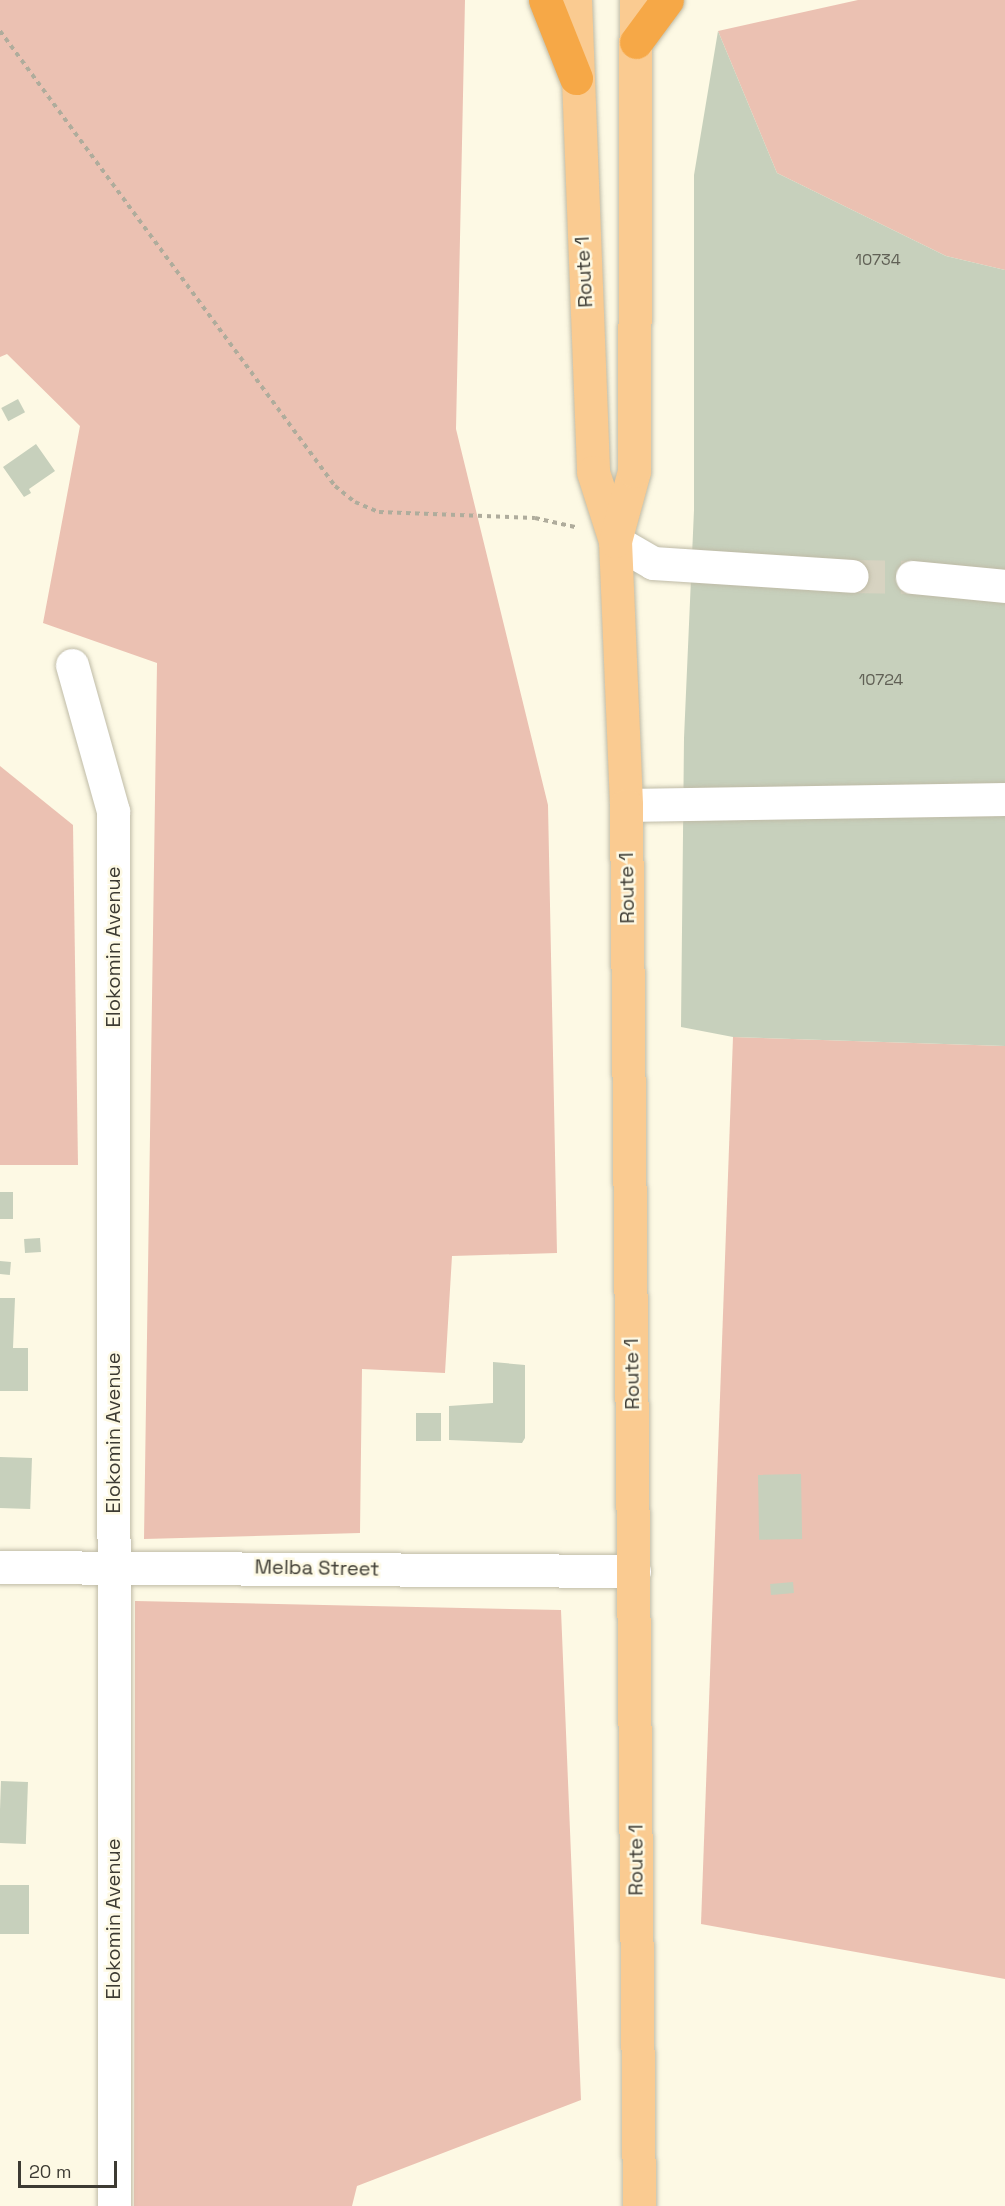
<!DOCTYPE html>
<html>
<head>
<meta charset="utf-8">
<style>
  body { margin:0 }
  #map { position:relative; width:1005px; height:2206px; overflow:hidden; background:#fdf9e4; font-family:"Space Grotesk",sans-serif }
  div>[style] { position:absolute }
  .green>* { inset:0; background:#ebc1b2 }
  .building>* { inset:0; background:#c7d0bc; transform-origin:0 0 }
  .minor-tunnel>* { height:33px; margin-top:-16.5px; transform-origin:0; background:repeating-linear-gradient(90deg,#d7d3c1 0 33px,transparent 0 49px) }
  .path>* { height:4px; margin-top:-2px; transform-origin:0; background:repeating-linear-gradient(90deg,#afac9c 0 4.5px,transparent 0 9px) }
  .roads { filter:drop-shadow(0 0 2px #bfbba7) drop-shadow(0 0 2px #bfbba7) }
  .minor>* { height:33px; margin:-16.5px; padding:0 16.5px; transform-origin:16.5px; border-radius:16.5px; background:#fff }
  .major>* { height:33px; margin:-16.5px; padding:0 16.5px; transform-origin:16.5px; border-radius:16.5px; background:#facb91 }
  .highway>* { height:33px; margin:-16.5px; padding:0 16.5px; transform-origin:16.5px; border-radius:16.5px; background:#f6a847 }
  span { translate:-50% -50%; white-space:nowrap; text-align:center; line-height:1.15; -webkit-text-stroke:5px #fdf9e4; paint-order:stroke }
  .number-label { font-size:16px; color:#606055 }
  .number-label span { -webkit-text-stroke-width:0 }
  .street-label { font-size:20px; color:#3d3b33 }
  .scale { position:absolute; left:18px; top:2161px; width:99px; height:27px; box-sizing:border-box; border:3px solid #3d3b33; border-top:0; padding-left:8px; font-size:18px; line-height:21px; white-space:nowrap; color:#3d3b33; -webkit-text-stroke:4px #fdf9e4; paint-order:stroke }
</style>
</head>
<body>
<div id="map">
  <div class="green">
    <div style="clip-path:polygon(0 0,465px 0,456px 429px,548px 805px,557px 1253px,452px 1256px,445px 1373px,362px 1369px,360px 1533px,144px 1539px,157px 663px,43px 623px,80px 426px,7px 354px,0 357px)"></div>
    <div style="clip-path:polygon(858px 0,1005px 0,1005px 270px,946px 256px,777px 173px,718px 31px)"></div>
    <div style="clip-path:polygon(0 766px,73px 825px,78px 1165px,0 1165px)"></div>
    <div style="clip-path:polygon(733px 1037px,1005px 1046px,1005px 1979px,701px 1924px)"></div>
    <div style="clip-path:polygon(135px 1601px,561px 1610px,581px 2100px,357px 2186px,352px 2206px,134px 2206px)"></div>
  </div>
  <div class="building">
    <div style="clip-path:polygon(718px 31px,777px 173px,946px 256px,1005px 270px,1005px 1046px,733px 1037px,681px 1027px,684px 738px,694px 510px,694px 175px)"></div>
    <div style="left:18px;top:399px;width:15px;height:19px;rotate:62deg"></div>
    <div style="clip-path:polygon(36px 444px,55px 471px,29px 489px,31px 493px,24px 497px,3px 467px)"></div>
    <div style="left:0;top:1192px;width:13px;height:27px"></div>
    <div style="left:40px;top:1238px;width:14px;height:16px;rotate:86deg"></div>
    <div style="left:0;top:1261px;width:11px;height:13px;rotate:5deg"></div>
    <div style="clip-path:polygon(0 1298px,15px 1298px,13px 1348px,28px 1348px,28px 1391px,0 1391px)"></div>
    <div style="clip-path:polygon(493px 1362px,525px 1365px,525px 1438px,522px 1443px,449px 1440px,449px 1406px,493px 1403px)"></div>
    <div style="left:416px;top:1413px;width:25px;height:28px"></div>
    <div style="left:0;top:1457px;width:32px;height:51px;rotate:2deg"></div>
    <div style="left:801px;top:1474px;width:65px;height:43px;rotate:89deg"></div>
    <div style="left:793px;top:1582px;width:11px;height:23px;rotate:85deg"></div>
    <div style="left:1px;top:1781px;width:27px;height:62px;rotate:2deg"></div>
    <div style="left:0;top:1885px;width:29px;height:49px"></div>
  </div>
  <div class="minor-tunnel">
    <div style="left:852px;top:576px;width:60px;rotate:1deg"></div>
  </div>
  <div class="path">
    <div style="left:0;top:31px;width:565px;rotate:53.64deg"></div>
    <div style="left:335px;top:486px;width:26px;rotate:39deg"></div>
    <div style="left:355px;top:502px;width:26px;rotate:23deg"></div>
    <div style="left:379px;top:512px;width:156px;rotate:2.2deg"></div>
    <div style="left:535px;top:518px;width:41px;rotate:12.7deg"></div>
  </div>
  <div class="roads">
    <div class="minor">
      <div style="left:615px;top:541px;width:44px;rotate:30.1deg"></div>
      <div style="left:653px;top:563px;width:199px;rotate:3.7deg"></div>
      <div style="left:912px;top:577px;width:93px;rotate:5.5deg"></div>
      <div style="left:72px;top:665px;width:152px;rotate:74.3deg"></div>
      <div style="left:113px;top:811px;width:1395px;rotate:89.96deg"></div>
      <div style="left:626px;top:805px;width:379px;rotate:-0.9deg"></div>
      <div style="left:0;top:1567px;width:634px;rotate:0.36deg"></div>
    </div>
    <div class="major">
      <div style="left:575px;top:0;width:472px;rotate:87.8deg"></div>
      <div style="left:593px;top:472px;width:72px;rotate:72.3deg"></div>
      <div style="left:615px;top:541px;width:264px;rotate:87.6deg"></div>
      <div style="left:626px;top:805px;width:1401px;rotate:89.47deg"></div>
      <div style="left:615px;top:541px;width:73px;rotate:-74.8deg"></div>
      <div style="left:634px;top:471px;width:471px;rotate:-89.8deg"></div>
    </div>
    <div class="highway">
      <div style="left:545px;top:0;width:84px;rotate:68.3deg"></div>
      <div style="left:636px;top:42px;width:52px;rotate:-53.6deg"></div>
    </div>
  </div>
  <div class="number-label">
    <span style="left:878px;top:260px">10734</span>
    <span style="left:881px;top:680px">10724</span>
  </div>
  <div class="street-label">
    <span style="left:584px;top:272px;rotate:-93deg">Route 1</span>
    <span style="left:627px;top:888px;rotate:-91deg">Route 1</span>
    <span style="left:113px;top:947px;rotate:-90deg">Elokomin Avenue</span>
    <span style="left:632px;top:1374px;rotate:-91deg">Route 1</span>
    <span style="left:113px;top:1433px;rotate:-90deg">Elokomin Avenue</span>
    <span style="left:317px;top:1568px;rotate:1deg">Melba Street</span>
    <span style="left:636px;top:1860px;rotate:-90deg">Route 1</span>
    <span style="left:113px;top:1919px;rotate:-90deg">Elokomin Avenue</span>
  </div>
  <div class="scale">20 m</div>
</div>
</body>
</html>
